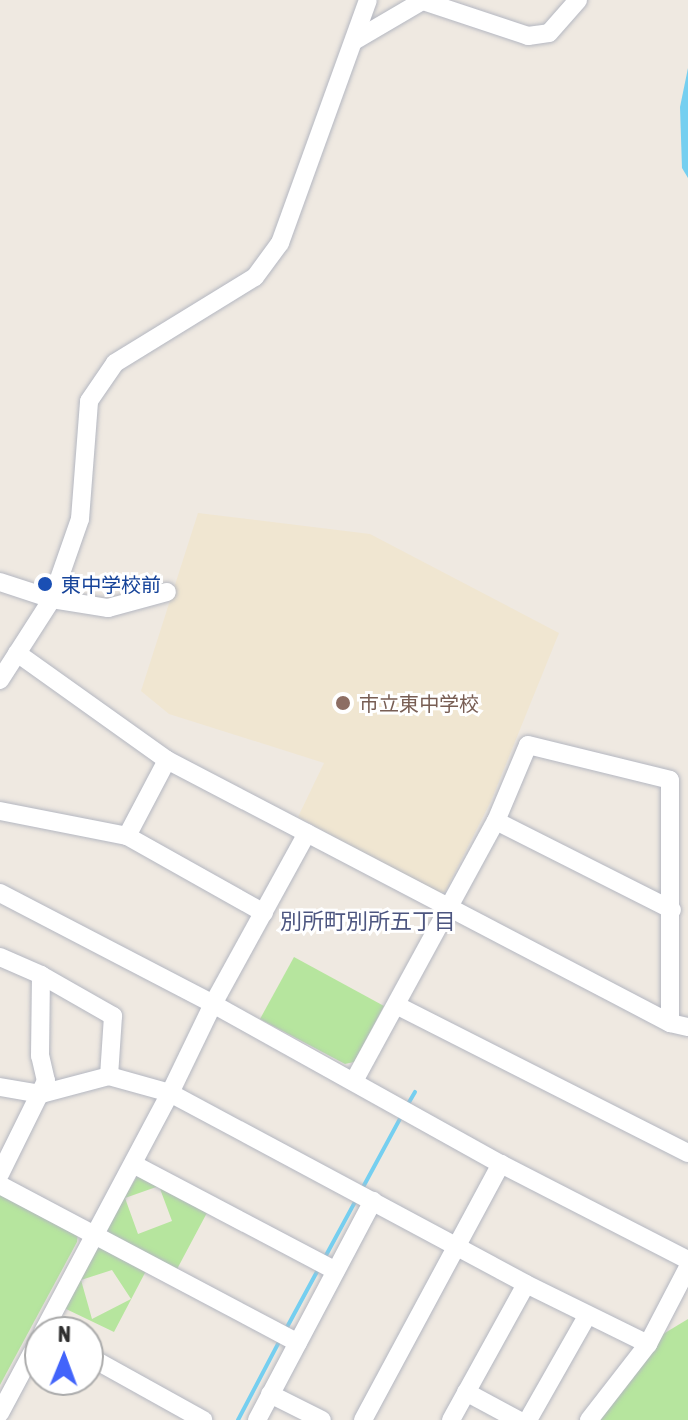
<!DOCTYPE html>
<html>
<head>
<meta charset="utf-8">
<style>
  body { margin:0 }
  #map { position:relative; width:688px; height:1420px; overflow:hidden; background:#efe9e1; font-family:"Asap Condensed","Noto Sans JP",sans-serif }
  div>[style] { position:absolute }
  .education>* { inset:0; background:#f0e6d1 }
  .green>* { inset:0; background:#b6e59e }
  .water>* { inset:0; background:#75cff0 }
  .stream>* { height:4px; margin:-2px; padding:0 2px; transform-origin:2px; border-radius:2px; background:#75cff0 }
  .roads { filter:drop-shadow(0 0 2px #b4b7c1) drop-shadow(0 0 2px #b4b7c1) }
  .minor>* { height:18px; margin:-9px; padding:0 9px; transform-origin:9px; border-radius:9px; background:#fff }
  .dots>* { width:22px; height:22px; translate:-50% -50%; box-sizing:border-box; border:4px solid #fff; border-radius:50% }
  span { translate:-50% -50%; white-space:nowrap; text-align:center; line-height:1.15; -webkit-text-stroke:6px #fff; paint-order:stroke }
  .transit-label { font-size:20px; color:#164399 }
  .left { translate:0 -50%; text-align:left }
  .education-label { font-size:20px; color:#785e54 }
  .neighbourhood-label { font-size:22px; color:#4d5680 }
  .north { position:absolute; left:24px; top:1316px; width:80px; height:80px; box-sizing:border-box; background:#fff; border:2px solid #ababab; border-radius:50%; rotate:1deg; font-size:22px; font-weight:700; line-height:32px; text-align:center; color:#2e2e2e }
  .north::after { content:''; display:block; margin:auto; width:28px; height:36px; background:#4264fb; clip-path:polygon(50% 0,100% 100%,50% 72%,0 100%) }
</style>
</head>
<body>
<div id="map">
  <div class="education">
    <div style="clip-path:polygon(198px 513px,370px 534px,559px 633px,491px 801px,445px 892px,438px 893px,298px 817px,324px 763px,169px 714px,141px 691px)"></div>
  </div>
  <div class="green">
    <div style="clip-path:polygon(294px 957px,384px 1006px,354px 1062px,345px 1064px,260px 1019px)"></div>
    <div style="clip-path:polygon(evenodd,138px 1175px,209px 1209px,176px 1271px,108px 1235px,106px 1227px,138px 1175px,159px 1186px,172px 1221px,138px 1234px,125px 1198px,159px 1186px)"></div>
    <div style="clip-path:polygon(0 1190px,78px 1232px,77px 1242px,0 1385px)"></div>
    <div style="clip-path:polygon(evenodd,103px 1246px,147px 1269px,114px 1332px,64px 1308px,93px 1248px,103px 1246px,112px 1270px,131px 1299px,92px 1319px,81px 1280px,112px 1270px)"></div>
    <div style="clip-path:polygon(688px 1319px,688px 1420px,585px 1420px,640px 1348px)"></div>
  </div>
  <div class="water">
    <div style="clip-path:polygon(688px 68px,688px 178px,682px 168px,680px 107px)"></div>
  </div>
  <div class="stream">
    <div style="left:408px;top:1104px;width:14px;rotate:-60deg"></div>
    <div style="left:362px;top:1189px;width:84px;rotate:-61.6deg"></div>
    <div style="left:324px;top:1259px;width:67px;rotate:-61.5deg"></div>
    <div style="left:286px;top:1329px;width:72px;rotate:-61.6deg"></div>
    <div style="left:238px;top:1420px;width:90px;rotate:-62.3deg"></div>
  </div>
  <div class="roads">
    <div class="minor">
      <div style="left:423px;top:1px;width:111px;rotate:18.4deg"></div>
      <div style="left:528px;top:36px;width:21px;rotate:-8deg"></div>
      <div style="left:549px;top:33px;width:44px;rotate:-48.7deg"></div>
      <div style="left:354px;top:41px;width:81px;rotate:-30.4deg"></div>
      <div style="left:0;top:582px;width:55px;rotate:18.1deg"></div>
      <div style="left:52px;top:599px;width:57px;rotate:9.1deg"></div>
      <div style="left:108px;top:608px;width:61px;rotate:-15.2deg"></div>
      <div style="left:17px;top:653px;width:184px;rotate:35.5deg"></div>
      <div style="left:167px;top:760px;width:568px;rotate:27.6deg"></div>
      <div style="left:670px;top:1023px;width:18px;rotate:13deg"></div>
      <div style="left:0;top:680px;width:96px;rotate:-57.3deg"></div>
      <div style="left:52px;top:599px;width:85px;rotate:-70.7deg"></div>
      <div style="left:80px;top:519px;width:118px;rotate:-85.6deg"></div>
      <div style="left:89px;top:401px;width:46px;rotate:-55.6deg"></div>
      <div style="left:115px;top:363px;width:164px;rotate:-31.6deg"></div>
      <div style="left:255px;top:277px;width:42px;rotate:-53.7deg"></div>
      <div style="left:280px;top:243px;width:258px;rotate:-70.1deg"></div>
      <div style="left:0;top:811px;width:129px;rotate:11.1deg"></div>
      <div style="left:127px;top:836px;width:157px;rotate:29.3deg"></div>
      <div style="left:496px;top:821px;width:197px;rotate:26.8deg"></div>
      <div style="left:127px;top:836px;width:86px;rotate:-62.2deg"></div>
      <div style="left:0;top:893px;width:240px;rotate:27.5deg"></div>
      <div style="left:213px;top:1004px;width:329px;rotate:29.1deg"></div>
      <div style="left:501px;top:1164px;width:210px;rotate:27.2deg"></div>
      <div style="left:0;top:957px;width:45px;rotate:23.7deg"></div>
      <div style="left:41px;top:975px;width:83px;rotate:29.7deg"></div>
      <div style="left:113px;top:1016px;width:60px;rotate:93.8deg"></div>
      <div style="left:398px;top:1006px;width:325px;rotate:26.9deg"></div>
      <div style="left:354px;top:1081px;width:296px;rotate:-61.4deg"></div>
      <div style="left:496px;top:821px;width:82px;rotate:-67.2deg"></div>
      <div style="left:528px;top:745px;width:146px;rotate:13.8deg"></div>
      <div style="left:670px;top:780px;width:243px;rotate:90deg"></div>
      <div style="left:0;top:1087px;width:42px;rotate:9.7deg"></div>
      <div style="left:41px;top:1094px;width:70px;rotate:-14.8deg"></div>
      <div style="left:109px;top:1076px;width:63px;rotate:15.6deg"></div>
      <div style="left:170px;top:1093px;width:404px;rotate:28.2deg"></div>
      <div style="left:526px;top:1284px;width:136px;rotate:26.2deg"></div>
      <div style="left:133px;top:1164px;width:229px;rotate:27.8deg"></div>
      <div style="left:0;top:1174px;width:104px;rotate:-63.7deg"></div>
      <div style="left:46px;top:1081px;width:26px;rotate:-103deg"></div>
      <div style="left:40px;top:1056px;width:81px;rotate:-89.3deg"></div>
      <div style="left:0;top:1185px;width:337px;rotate:27.9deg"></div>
      <div style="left:43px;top:1332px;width:271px;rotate:-62deg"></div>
      <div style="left:170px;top:1093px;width:99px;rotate:-64.2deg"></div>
      <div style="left:213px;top:1004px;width:195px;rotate:-61.2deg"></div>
      <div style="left:88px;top:1356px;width:132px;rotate:29.1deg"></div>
      <div style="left:466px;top:1392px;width:59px;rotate:28.3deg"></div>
      <div style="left:270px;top:1394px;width:58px;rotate:26.6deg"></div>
      <div style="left:0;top:1413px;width:85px;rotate:-61.9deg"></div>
      <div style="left:257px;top:1420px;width:248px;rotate:-62.1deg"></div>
      <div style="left:363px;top:1420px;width:291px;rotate:-61.7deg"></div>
      <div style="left:451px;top:1420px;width:155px;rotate:-61.1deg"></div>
      <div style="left:528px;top:1420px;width:120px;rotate:-60.4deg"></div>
      <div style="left:589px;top:1420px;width:96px;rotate:-52.2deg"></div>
      <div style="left:648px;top:1344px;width:87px;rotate:-62.5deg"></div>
    </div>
  </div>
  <div class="dots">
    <div style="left:45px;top:584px;background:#1a4fb4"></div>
    <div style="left:343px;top:703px;background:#8d6e63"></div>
  </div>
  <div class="transit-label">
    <span class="left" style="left:61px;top:584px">東中学校前</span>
  </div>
  <div class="education-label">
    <span class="left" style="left:359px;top:703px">市立東中学校</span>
  </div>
  <div class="neighbourhood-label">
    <span style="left:368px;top:922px">別所町別所五丁目</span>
  </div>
  <div class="north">N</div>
</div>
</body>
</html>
